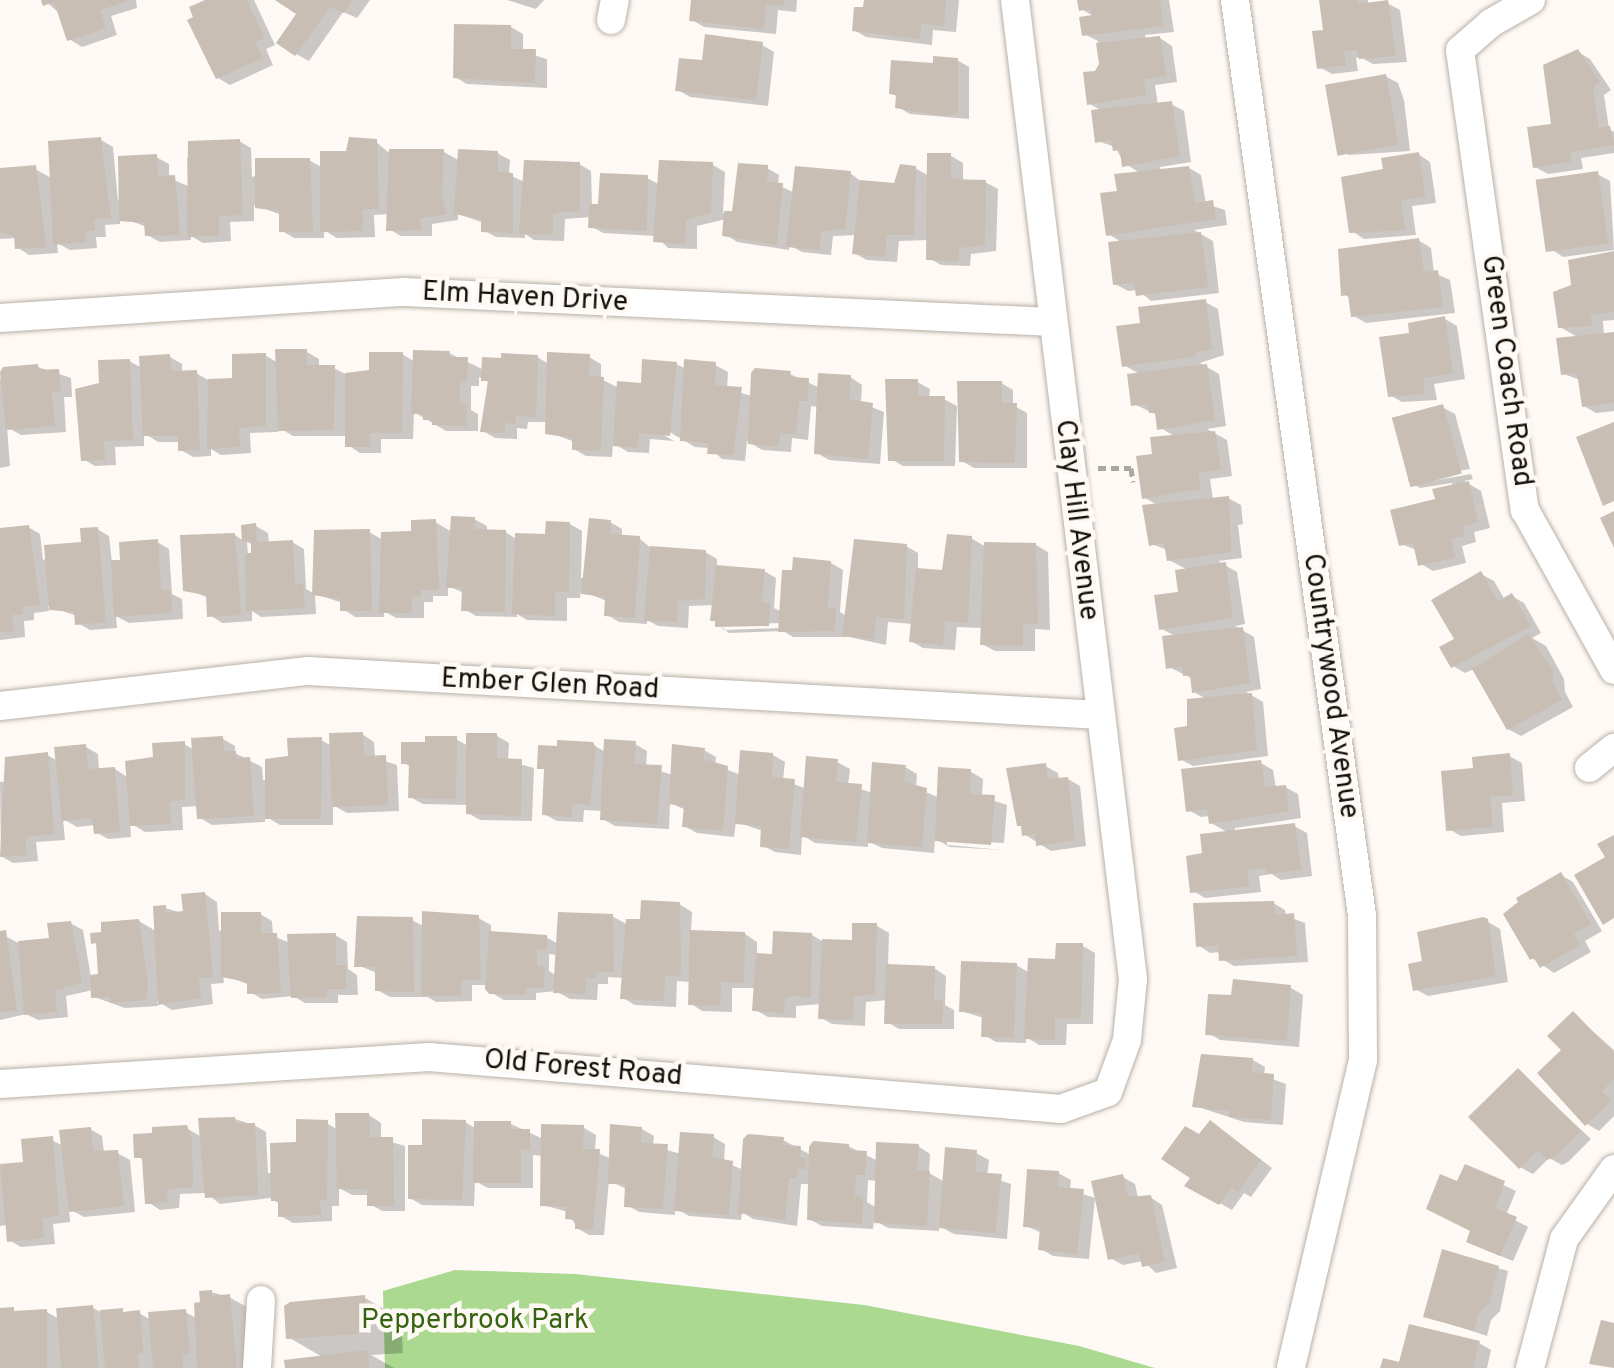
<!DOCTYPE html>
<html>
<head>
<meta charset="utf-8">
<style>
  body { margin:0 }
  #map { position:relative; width:1614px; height:1368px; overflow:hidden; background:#fef9f5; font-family:Overpass,sans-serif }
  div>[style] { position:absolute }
  .green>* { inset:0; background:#aad98f }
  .shadow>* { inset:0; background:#0003 }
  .building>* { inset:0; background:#c8beb3; transform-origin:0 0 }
  .path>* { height:5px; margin-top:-2.5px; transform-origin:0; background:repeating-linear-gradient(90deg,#aaa6a2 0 8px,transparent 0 13px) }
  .roads { filter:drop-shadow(0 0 2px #b9b0a6) drop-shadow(0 0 2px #b9b0a6) }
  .minor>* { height:28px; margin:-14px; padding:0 14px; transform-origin:14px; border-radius:14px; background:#fff }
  span { translate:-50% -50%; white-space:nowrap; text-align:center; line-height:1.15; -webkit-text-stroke:9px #fef9f5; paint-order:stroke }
  .street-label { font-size:28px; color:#120f0b }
  .park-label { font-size:28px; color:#376412 }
</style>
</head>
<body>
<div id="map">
  <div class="green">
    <div style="clip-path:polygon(455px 1270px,575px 1274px,864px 1305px,1079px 1346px,1155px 1368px,385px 1368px,383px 1291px)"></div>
  </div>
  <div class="shadow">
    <div style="clip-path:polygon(44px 0,136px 0,137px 8px,111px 16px,117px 35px,82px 47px,69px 39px,58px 12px)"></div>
    <div style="clip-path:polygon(207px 0,254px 0,275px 45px,266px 49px,273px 65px,230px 85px,218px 78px)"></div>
    <div style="clip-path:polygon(277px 0,370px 0,357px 18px,343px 12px,309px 61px,296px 54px,299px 13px)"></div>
    <div style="clip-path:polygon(507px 0,544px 0,536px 9px)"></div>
    <div style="clip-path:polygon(694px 0,797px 0,796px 12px,778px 10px,776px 34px,704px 27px,692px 20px)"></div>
    <div style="clip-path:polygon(867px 0,959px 0,956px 32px,933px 30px,932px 45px,866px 37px,854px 30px)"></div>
    <div style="clip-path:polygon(1080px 0,1169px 0,1174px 32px,1145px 35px,1146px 40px,1160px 38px,1172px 46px,1177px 82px,1155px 85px,1158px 106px,1171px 104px,1184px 111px,1191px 162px,1160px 167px,1161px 171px,1189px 168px,1201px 175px,1206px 204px,1225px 210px,1227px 225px,1194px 230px,1213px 241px,1219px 293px,1151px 301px,1138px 290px,1128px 291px,1115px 284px,1123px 243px,1108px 234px,1120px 193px,1142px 174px,1124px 163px,1115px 147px,1098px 141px,1106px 113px,1090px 104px,1101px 64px,1098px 41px,1084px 34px,1095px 17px,1081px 9px)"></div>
    <div style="clip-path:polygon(1322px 0,1368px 0,1368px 5px,1387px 3px,1400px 10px,1407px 62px,1373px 64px,1360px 57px,1356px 58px,1358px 71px,1332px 74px,1319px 67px,1326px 32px)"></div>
    <div style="clip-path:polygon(511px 27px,523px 34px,523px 52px,547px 59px,547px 88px,467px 84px,455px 77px)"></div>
    <div style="clip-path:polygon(762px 45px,774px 52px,768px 106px,690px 97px,678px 90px,704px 63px)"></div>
    <div style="clip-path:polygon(1578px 52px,1590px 59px,1611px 90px,1604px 95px,1609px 129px,1614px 132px,1614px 153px,1581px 158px,1583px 169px,1548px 174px,1535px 167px)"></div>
    <div style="clip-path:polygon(957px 60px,969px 67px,969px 119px,910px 114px,898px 107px,898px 97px,891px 93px,935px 66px)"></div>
    <div style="clip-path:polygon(1385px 76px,1398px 83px,1404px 100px,1410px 151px,1349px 155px,1336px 148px)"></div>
    <div style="clip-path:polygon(101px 140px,113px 147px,118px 201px,156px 157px,169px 164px,169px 178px,188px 186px,187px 158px,239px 141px,251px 148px,252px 177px,309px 160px,323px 168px,376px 142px,388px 152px,444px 152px,460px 161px,497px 153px,510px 160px,509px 175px,525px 182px,579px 164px,591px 171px,592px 206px,601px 207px,647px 178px,660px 185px,713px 165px,725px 172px,723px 213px,734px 214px,767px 168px,779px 175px,778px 185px,795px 193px,850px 173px,862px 182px,896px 185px,915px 168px,929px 176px,951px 156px,963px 163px,963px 182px,985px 182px,998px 189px,996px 251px,971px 254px,970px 266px,941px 265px,929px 258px,929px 240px,899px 241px,897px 262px,867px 260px,854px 253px,856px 235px,833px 236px,831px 255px,802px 252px,789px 245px,789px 250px,737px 242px,725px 234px,726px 219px,697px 226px,697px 249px,668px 248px,656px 236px,603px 233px,591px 226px,591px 217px,565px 219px,564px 241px,534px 240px,525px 234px,525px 238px,496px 237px,483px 230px,484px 223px,458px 214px,458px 220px,432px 224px,432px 236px,401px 236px,389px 229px,389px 214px,374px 215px,375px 237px,337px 238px,324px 230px,324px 238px,294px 238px,282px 231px,282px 215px,254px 205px,254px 221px,230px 222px,231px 241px,203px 243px,191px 236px,191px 240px,160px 242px,147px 235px,147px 227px,120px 217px,120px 224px,105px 225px,106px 237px,96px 237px,97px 248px,70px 250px,57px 243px,58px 253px,29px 255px,17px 247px,16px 238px,0 239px,0 171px,37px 170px,53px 179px)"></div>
    <div style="clip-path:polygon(1418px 154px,1430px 162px,1436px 203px,1412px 206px,1416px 235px,1364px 239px,1352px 231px,1386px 171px)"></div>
    <div style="clip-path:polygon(1597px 174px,1610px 181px,1614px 250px,1563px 257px,1551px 249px)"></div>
    <div style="clip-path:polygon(1418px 240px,1431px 248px,1434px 273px,1450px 280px,1455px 313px,1366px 323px,1354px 316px,1351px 299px,1344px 294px)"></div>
    <div style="clip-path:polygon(1609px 252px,1614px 254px,1614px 320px,1603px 321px,1604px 335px,1614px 334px,1614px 411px,1596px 413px,1584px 406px,1580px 380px,1564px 374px,1579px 338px,1560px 327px,1574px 287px)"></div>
    <div style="clip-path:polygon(1205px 302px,1218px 309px,1224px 355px,1200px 363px,1219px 374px,1226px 426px,1207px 429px,1227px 440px,1232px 476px,1210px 479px,1213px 500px,1228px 498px,1241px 505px,1243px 524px,1238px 525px,1242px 558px,1218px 561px,1237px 572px,1245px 624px,1235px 626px,1254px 637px,1261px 689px,1246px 692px,1263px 702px,1268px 756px,1193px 766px,1180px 759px,1189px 729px,1208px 700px,1194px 692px,1193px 679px,1169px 667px,1179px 638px,1162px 629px,1181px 594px,1188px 570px,1169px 560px,1168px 550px,1151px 544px,1159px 506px,1145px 498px,1155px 456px,1176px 437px,1159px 427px,1157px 415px,1134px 404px,1143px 376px,1124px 365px,1143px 325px)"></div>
    <div style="clip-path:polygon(1445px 319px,1457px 326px,1465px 379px,1434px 384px,1437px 400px,1402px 402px,1390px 395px,1412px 335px)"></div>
    <div style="clip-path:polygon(307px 352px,319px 359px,319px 368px,334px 368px,347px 375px,372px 372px,402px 354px,415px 362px,449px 353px,484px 370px,537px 357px,549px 364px,589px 357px,601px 364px,601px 379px,619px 388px,643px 386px,676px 364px,686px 369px,715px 365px,728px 372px,727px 389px,752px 396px,790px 374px,820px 388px,850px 377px,862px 385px,861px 403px,884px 412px,880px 464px,829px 460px,817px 453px,819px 407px,811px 406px,808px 440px,792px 438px,791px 452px,762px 450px,747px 441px,745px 461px,722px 459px,710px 448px,695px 447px,661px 427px,658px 432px,674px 441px,650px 439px,649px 453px,628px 452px,613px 443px,612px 457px,586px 456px,574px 449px,575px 442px,548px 432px,548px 422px,528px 422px,527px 429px,517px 428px,517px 439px,495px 438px,483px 431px,490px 383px,479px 377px,479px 386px,471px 386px,471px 410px,478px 414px,478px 431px,446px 431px,414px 412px,413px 439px,381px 439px,381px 453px,360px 453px,348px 445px,348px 436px,293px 436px,278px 427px,278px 432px,250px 433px,251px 453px,221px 455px,211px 449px,211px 456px,193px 457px,181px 450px,180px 442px,158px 442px,144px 433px,144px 446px,115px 447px,116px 465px,95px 466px,83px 459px,102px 385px,129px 361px,142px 368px,170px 357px,182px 364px,182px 373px,196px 373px,210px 381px,235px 380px,265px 355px,278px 363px)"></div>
    <div style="clip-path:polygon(38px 367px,71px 378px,72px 397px,64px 397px,66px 432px,21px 435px,7px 427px,10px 466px,0 468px,0 379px)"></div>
    <div style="clip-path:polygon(917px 382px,930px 389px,929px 398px,944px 399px,957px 406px,955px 466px,903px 466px,891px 459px)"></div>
    <div style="clip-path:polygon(1001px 383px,1013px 390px,1013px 405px,1027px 413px,1027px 468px,974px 468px,962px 461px)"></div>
    <div style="clip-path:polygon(1442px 407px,1455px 414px,1470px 469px,1415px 478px,1415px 484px,1471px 474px,1473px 479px,1464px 481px,1481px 491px,1490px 528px,1474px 532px,1476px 542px,1462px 546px,1466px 563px,1433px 571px,1421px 564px,1417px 550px,1401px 544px,1453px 487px,1452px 483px,1420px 488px,1408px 481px)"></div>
    <div style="clip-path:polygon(evenodd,474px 519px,487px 526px,487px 532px,505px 532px,518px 540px,547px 537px,570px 524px,582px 531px,581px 578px,585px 578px,610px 522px,622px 529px,622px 537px,640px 539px,652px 549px,705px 552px,717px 559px,717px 568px,764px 571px,776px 578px,774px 608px,782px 612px,831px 563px,843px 570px,840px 612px,848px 617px,906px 546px,918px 553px,918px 570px,944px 572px,971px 538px,986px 547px,1036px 545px,1048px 552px,1050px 630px,1035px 629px,1035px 651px,995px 651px,982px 644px,983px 628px,957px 627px,955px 650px,923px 648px,911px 641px,913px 624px,888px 622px,886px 645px,849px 637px,793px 637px,783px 631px,729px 633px,713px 620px,714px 605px,689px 606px,688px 628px,658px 626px,647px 620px,647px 624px,619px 622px,606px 614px,607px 601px,581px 591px,580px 598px,567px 598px,567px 621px,527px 620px,517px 614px,517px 617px,476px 616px,464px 609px,464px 593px,448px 586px,448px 596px,433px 596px,433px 602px,424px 602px,424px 618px,396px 618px,384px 611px,384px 617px,355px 617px,343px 609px,343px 603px,315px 594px,316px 614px,261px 617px,252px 611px,252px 621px,222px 623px,210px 615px,209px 598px,185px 589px,235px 535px,244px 541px,256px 526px,268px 533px,269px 544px,292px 542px,304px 549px,306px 589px,315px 594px,369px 532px,383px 540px,414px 534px,435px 522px,452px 532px,474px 519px,247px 542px,253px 545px,254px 555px,248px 555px,247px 542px,474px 519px,781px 623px,781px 628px,724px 630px,719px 625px,781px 623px)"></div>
    <div style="clip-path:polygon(28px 527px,40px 534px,43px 560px,83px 544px,97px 529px,109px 536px,112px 563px,123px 562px,157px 542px,169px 549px,172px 594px,182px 599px,183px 619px,129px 623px,116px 616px,117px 628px,90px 630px,78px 623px,77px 616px,48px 606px,49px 611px,34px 613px,34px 620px,24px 621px,25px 637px,0 640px,0 528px)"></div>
    <div style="clip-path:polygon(1481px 574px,1494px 581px,1505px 600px,1512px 596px,1524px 603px,1541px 633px,1532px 638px,1546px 646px,1564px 679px,1565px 692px,1573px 707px,1521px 736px,1508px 729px,1474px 669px,1465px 673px,1453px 666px,1457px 640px)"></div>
    <div style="clip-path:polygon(362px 734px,374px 742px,375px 758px,397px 765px,399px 811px,347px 813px,333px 805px,333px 825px,280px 825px,265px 816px,265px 822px,212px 825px,200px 818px,199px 806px,182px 807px,183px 830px,145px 832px,130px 823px,131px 837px,108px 839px,96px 832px,95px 825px,77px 827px,63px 819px,65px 840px,36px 842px,38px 861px,13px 863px,1px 856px,0 782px,9px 781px,47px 755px,58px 761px,86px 747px,98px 754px,99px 771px,115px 769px,129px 778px,184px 744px,196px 751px,223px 739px,235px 746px,235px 753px,262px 767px,263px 780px,267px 780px,290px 758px,321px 740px,332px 746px)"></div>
    <div style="clip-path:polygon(497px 736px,509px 743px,508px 761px,534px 768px,532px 821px,480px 820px,468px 813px,468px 805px,423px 804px,410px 797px,411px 767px,404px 763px,427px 744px,456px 739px,468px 746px)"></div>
    <div style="clip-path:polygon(592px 744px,607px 753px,635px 744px,647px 751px,646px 767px,673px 775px,704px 750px,716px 757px,715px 765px,741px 775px,773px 755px,785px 762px,783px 780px,807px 789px,837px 762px,850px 769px,848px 785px,873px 793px,905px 767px,917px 774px,916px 788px,940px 798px,971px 772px,983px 779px,982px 797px,1007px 805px,1004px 843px,947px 840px,947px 845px,1003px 850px,950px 847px,935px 839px,934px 853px,882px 848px,868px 841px,868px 847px,815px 843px,802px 835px,801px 855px,775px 852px,762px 845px,763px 831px,736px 822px,734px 837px,697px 833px,684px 826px,686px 810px,670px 803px,669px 829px,615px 826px,603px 819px,604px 811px,584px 810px,583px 822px,557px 821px,544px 814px,547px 771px,540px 767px)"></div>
    <div style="clip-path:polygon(1509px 756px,1522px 763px,1525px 801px,1502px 803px,1504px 832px,1461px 836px,1449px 829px,1475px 771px)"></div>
    <div style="clip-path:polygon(1261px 763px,1273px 770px,1276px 788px,1285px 787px,1298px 794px,1301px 818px,1235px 828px,1235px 832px,1294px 826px,1307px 833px,1312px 876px,1281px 880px,1272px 874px,1259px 876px,1261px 892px,1205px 898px,1193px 891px,1205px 855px,1229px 833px,1211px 823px,1210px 816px,1201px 817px,1188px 810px)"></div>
    <div style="clip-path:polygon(1045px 766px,1058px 773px,1059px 780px,1068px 779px,1080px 786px,1086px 846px,1051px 851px,1024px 834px)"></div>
    <div style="clip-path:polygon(1561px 875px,1573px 882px,1602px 931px,1585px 941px,1591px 952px,1554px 973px,1532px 958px)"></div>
    <div style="clip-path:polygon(205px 894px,217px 902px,219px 931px,260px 914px,272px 921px,273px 936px,290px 943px,335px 935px,347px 942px,348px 969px,357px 975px,358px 995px,338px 995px,338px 1003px,305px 1003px,293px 996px,262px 999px,250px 992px,250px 985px,223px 975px,224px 983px,211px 984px,213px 1004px,172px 1010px,157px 1001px,158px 1006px,125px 1008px,94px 997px,93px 990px,66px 996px,68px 1017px,38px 1020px,26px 1014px,0 1020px,0 933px,18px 943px,51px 940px,70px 923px,83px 930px,91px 978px,101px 976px,98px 945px,93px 942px,139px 921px,154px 930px,165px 908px,185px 914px)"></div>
    <div style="clip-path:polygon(1273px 903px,1285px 910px,1286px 916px,1305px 923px,1308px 962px,1234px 966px,1222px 959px,1221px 952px,1210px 953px,1198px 945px)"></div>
    <div style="clip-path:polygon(evenodd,679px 904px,692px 912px,691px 933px,745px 934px,757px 942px,757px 956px,774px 956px,812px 935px,822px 941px,854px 942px,877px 926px,889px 933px,888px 967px,934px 968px,946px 976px,945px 1005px,954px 1010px,954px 1029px,899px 1029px,887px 1022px,888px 1000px,866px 1002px,865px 1026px,832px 1024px,820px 1017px,821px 1004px,796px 1006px,796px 1018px,768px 1017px,756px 1010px,757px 988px,732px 988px,732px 1012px,702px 1011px,690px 1003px,691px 982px,677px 981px,676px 1007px,635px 1005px,623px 998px,624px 978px,608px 977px,608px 984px,598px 984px,597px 1000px,570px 999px,556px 991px,536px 993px,536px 1000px,504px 1000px,492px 993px,492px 985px,472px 985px,472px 1001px,436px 1002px,428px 997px,390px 997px,377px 990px,377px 973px,357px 965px,412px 920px,425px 927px,478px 918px,491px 925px,491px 934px,546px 937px,560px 945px,612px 916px,628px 925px,679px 904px,549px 954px,559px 955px,559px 977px,549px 971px,549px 954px)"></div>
    <div style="clip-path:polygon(1488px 922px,1500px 929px,1508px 982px,1428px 996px,1415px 989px,1425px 963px)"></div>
    <div style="clip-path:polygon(1083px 946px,1095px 953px,1093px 1024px,1067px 1024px,1066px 1045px,1039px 1045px,1026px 1037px,1026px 1043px,996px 1042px,984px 1035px,984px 1018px,961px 1011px,1016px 965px,1030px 973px)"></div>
    <div style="clip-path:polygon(1291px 988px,1303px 995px,1299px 1047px,1220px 1040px,1208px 1033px,1234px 998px)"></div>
    <div style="clip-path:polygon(1573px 1014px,1614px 1050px,1614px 1116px,1599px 1131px,1587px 1124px,1564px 1050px)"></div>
    <div style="clip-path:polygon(1253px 1060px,1265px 1067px,1264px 1076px,1286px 1084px,1283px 1125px,1244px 1122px,1195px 1106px)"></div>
    <div style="clip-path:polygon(1518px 1071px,1591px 1139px,1568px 1162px,1562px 1165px,1549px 1158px,1533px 1174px,1520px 1167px)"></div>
    <div style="clip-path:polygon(369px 1115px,381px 1123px,381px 1139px,405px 1146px,405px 1211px,382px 1211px,370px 1204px,370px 1195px,352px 1195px,339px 1188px,339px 1206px,332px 1206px,332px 1221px,293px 1223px,281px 1216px,280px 1204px,270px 1198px,220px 1204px,206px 1193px,180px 1194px,179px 1208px,160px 1210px,148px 1202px,145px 1161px,137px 1156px,186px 1128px,202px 1137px,235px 1119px,254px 1125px,266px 1132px,268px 1173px,273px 1173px,325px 1122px,338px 1130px)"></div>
    <div style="clip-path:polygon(evenodd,465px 1122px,477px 1129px,511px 1124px,543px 1139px,584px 1128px,596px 1135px,595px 1152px,612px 1159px,642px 1129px,654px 1136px,653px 1146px,681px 1154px,713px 1137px,725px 1144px,724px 1162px,744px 1170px,783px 1140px,811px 1155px,848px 1146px,878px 1161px,918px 1146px,930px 1154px,929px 1173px,945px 1182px,976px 1153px,989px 1160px,987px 1176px,1011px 1184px,1007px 1239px,954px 1234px,939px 1226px,939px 1231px,888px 1228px,874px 1220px,873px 1229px,822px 1226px,809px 1219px,810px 1184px,801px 1184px,797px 1226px,753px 1219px,742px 1212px,741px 1220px,689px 1216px,675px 1208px,675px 1215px,639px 1212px,627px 1205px,627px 1189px,609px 1181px,604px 1235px,589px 1235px,577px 1228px,568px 1212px,543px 1205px,543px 1156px,533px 1155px,533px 1188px,488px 1188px,475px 1181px,474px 1206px,422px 1205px,410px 1198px,424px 1147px,465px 1122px,868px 1180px,878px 1181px,877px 1208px,867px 1202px,868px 1180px)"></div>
    <div style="clip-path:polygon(90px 1129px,102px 1136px,104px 1153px,117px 1153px,130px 1160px,135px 1212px,84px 1217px,69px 1209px,70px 1222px,53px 1224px,55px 1244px,21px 1247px,9px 1240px,7px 1225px,0 1226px,0 1167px,26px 1164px,50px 1139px,63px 1146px)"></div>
    <div style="clip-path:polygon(1222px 1130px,1272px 1168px,1251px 1197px,1244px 1193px,1232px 1210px,1188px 1185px,1193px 1178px,1198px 1136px)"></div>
    <div style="clip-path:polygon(1466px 1167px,1516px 1191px,1506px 1215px,1528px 1227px,1513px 1261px,1481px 1248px,1458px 1184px)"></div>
    <div style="clip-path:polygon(1058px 1173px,1071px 1180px,1070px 1190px,1095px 1198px,1089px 1259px,1053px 1256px,1041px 1249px,1042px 1233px,1026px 1226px)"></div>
    <div style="clip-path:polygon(1123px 1177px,1135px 1184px,1138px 1198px,1150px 1197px,1162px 1205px,1177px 1268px,1156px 1273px,1143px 1261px,1123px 1265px,1110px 1258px)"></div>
    <div style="clip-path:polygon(1444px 1252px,1508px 1271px,1500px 1311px,1491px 1320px,1487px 1336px,1426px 1316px)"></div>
    <div style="clip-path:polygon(211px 1292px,229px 1297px,266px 1318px,271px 1368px,0 1368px,0 1311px,47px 1312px,59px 1319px,93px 1308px,101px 1312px,139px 1313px,151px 1320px,185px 1312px,198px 1319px)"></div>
    <div style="clip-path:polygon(365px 1298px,401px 1319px,403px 1353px,371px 1355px,394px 1368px,287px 1368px,324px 1358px,288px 1337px)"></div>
    <div style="clip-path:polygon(1479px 1343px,1491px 1350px,1487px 1368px,1383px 1368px)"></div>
  </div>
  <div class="building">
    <div style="clip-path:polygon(41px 0,127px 0,127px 1px,100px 10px,106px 28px,67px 41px,54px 2px,43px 6px)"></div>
    <div style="clip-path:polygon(205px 0,247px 0,264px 38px,255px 42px,263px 58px,216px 79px,187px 20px,193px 17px,189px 7px)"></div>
    <div style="clip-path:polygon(275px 0,353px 0,344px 13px,330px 7px,295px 56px,276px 43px,296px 14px)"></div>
    <div style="clip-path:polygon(691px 0,784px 0,784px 6px,766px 4px,764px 29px,689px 21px)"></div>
    <div style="clip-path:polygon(864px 0,946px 0,944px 26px,921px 24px,920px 39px,852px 31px,854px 7px,863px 7px)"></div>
    <div style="clip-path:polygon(1077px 0,1160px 0,1163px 26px,1082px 36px,1079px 17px,1092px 15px,1091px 9px,1079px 11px)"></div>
    <div style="clip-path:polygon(1319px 0,1357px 0,1358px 4px,1388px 0,1396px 56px,1359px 59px,1357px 50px,1344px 51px,1346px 65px,1317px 69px,1312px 31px,1323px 30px)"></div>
    <div style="clip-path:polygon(454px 24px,511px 25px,511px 49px,536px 49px,535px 83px,453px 78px)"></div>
    <div style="clip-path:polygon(705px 34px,763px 42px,756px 100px,675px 91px,679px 58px,702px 60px)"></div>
    <div style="clip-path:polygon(1160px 36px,1166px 76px,1144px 79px,1146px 95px,1087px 105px,1083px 72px,1095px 71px,1099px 64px,1096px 43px)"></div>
    <div style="clip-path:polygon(1578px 49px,1600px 82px,1593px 88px,1599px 128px,1610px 126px,1614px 145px,1570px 152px,1572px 162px,1533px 168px,1527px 127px,1551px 124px,1543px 65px)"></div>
    <div style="clip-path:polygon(933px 56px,958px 58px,958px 113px,942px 116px,895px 108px,896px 95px,889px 94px,891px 60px,933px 63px)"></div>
    <div style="left:1386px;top:74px;width:72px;height:62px;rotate:80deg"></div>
    <div style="clip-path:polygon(1172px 101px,1180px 156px,1122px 167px,1120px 150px,1113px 151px,1111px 140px,1095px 143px,1091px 110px)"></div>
    <div style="clip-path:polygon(101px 137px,111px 218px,94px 219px,95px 231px,85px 231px,86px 242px,53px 245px,48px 141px)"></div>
    <div style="clip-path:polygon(349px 137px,377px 139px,379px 209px,363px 209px,363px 231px,320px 232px,320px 151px,346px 151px)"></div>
    <div style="clip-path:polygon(240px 139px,243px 215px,219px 216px,219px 236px,187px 237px,188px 141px)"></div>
    <div style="clip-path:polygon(389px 149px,444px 149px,442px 196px,447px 214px,420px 218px,421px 230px,386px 231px)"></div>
    <div style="clip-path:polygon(458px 149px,498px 151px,498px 172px,513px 173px,513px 233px,481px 232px,481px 219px,454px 214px)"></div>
    <div style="clip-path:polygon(1419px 152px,1425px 197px,1401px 200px,1405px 230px,1349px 233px,1341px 177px,1383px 169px,1381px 158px)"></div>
    <div style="clip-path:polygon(927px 153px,951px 153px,951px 179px,986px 180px,985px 245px,959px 248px,959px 261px,926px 260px)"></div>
    <div style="clip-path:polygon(157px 154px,158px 176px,175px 175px,180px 235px,145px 236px,144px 223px,119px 221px,118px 156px)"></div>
    <div style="clip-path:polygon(255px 158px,310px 158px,313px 232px,279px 232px,279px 211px,255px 208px)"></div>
    <div style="clip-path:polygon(524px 160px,580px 162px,580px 211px,553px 213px,553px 235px,519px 234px)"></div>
    <div style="clip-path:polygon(659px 160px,713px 162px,711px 213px,686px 220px,685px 244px,653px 242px)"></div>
    <div style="clip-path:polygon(738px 163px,768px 165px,767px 182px,783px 183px,777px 245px,722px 236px,724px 211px,732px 211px)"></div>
    <div style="clip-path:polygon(900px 164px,916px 166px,914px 235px,887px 235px,885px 257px,852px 254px,860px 180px,894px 183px)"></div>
    <div style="clip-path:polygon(36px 165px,46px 247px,15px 249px,14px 236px,0 233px,0 168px)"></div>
    <div style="clip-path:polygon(795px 166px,851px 171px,845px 229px,821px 231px,819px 250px,786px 247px)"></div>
    <div style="clip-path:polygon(1189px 166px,1195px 203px,1213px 200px,1216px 219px,1106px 236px,1100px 193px,1117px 191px,1114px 174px)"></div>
    <div style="left:1598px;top:171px;width:73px;height:63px;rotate:82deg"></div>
    <div style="clip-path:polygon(600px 173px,648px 175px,647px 231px,588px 228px,589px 204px,598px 204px)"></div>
    <div style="clip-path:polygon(1201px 232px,1208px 287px,1136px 296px,1134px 283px,1113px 285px,1108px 242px)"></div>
    <div style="clip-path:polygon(1419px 238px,1424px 272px,1438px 270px,1443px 307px,1351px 317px,1348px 295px,1341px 296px,1338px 249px)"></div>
    <div style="clip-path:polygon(1614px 251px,1614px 312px,1591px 315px,1592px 326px,1558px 328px,1553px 292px,1571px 285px,1568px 260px)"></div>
    <div style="clip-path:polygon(1206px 299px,1212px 349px,1196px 352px,1196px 356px,1122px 367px,1116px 326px,1140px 323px,1138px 307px)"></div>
    <div style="clip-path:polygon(1445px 316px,1453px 373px,1423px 378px,1425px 394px,1388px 397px,1379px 337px,1409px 333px,1408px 323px)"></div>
    <div style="clip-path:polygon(1614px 332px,1614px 403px,1582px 407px,1577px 373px,1561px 375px,1556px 338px)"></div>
    <div style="clip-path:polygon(275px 349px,307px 349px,307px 365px,335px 365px,334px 430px,278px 431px)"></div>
    <div style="clip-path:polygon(413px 350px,450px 351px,449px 357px,468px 357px,467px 381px,460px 381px,460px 404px,467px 404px,466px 426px,432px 425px,432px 420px,423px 420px,423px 414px,411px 414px)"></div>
    <div style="clip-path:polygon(369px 352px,403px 352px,402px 433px,370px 433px,370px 447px,345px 447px,345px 373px,369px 370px)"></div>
    <div style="clip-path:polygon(547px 352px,590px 354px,589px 376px,604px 377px,601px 451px,572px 450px,572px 438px,545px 434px)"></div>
    <div style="clip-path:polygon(266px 353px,266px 426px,239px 428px,240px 447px,207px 449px,208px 379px,232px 378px,232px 354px)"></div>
    <div style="clip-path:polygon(501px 353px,538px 355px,536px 417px,516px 416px,515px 424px,505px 423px,505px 433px,480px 432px,488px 381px,481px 381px,482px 357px,501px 358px)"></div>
    <div style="clip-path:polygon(170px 354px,171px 371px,197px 370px,200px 450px,178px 451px,178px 436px,143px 436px,139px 356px)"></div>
    <div style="clip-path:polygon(130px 359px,133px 440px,104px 441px,105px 460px,81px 461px,75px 389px,99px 383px,98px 360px)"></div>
    <div style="clip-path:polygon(642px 359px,677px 362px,670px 436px,639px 433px,637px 448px,613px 446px,617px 381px,641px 383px)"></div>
    <div style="clip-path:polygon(684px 359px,716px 362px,715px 385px,742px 387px,733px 455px,707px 454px,708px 443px,680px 441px)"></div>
    <div style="clip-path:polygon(38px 364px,39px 370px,59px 369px,61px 391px,52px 392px,55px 426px,6px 430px,0 372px,3px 367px)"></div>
    <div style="clip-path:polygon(1207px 364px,1215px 420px,1157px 430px,1155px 413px,1149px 413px,1147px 404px,1131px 406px,1127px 374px)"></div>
    <div style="clip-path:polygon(755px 368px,791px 371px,790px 377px,809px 378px,808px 401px,799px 401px,796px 434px,780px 433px,779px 447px,748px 444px,751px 373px)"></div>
    <div style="clip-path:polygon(818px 373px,851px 375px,849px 399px,873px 403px,868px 459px,814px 454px)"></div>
    <div style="clip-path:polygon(885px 379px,918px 379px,918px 396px,945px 396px,944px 461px,888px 461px)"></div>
    <div style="clip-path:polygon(957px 381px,1002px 381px,1002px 403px,1017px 403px,1015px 463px,959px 462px)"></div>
    <div style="left:1443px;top:404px;width:72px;height:53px;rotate:75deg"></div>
    <div style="clip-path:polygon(1614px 422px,1614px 501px,1603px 506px,1576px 437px)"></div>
    <div style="clip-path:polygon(1215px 431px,1221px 470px,1198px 473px,1201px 489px,1142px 499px,1136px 456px,1152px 454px,1150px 437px)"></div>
    <div style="clip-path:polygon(1469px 481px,1478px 522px,1463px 526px,1465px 536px,1451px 539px,1455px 557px,1418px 566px,1413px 543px,1399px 546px,1390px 510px,1435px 499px,1432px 489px)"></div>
    <div style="clip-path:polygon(1229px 496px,1231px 552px,1167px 561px,1164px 543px,1149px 546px,1142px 505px)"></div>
    <div style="clip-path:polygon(1614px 511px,1614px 548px,1600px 518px)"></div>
    <div style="clip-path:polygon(451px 516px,475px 517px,475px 529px,506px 530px,505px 612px,461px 611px,462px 588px,446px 588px)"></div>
    <div style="clip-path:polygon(589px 518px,611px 520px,610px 534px,640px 536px,635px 618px,604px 616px,605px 597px,581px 594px)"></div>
    <div style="clip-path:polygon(436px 519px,439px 590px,421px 590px,421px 596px,412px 597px,412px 613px,379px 613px,381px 532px,411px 531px,411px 520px)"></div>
    <div style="clip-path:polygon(546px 521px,570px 522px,569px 592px,555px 592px,555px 616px,512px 614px,515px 533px,545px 534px)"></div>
    <div style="clip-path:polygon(256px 523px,257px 542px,293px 540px,295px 585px,303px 584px,305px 608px,246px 611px,245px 553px,251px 553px,251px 541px,242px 542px,241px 525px)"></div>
    <div style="clip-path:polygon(29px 525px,40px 605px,22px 607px,23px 614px,12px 615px,14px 631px,0 632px,0 528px)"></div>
    <div style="clip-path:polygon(98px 527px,106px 622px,75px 625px,74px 612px,49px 610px,44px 545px,81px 542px,80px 528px)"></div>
    <div style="clip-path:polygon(370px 529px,372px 611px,340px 611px,340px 599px,312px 595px,314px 530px)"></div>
    <div style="clip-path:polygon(235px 533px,241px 615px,207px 617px,206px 595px,183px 591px,180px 535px)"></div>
    <div style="clip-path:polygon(947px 534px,972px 536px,968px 623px,945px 621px,943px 645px,909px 642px,916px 568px,942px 570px)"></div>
    <div style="clip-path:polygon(158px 539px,161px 590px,171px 590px,172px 613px,114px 617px,111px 560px,120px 560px,119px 542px)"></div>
    <div style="clip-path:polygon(854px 539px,907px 544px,904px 619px,876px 617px,874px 639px,842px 636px)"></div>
    <div style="clip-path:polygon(984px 542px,1036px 543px,1038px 624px,1023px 624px,1023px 646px,980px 645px)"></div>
    <div style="clip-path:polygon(650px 546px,706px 550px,705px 599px,678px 601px,677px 622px,644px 621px)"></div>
    <div style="clip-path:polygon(793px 557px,831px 561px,828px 607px,836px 608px,835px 631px,778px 632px,782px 570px,792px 570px)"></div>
    <div style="clip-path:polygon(1226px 562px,1233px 618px,1159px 630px,1154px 595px,1178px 592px,1175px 570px)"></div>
    <div style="clip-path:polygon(716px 565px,765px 569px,762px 602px,770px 603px,769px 626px,715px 627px,715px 621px,710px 621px)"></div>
    <div style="clip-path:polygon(1481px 571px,1498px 601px,1512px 593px,1531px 626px,1451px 668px,1439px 647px,1454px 639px,1431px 600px)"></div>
    <div style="clip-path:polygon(1243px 627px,1250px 683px,1192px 693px,1190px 675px,1183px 676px,1182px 666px,1166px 669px,1162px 636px)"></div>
    <div style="clip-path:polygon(1528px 634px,1553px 670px,1553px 684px,1562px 700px,1507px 730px,1472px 669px)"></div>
    <div style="clip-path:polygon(1252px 693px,1257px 750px,1178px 761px,1174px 728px,1187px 726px,1187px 699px)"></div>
    <div style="clip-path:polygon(363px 732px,364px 756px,386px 755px,388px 805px,332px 807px,329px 733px)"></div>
    <div style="clip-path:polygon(466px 733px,497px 733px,497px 758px,522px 759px,521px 816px,466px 814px)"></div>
    <div style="clip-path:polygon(223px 736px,224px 751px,236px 751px,236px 758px,250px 757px,254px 816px,197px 819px,191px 738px)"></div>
    <div style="clip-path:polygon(425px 736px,457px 736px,456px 799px,408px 798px,409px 764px,401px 764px,401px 742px,425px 742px)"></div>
    <div style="clip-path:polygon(322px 737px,321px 819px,265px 819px,265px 759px,288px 756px,287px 738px)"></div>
    <div style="clip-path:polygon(604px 739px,636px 741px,634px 764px,662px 765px,657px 824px,600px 820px)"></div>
    <div style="clip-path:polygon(557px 740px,593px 742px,596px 748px,590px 805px,572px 804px,572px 817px,542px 815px,544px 769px,537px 769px,538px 745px,557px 746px)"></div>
    <div style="clip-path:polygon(185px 741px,185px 800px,170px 801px,171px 824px,130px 826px,125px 761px,153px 757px,152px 743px)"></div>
    <div style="clip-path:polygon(86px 744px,88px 769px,115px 767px,120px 832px,94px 834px,92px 818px,62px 821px,54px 747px)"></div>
    <div style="clip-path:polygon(672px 744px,705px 748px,703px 759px,728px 766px,723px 831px,682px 827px,684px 806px,669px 804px)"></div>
    <div style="clip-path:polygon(740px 750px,773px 753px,772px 777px,795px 779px,789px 849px,760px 847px,761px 826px,735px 824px)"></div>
    <div style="clip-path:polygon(48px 752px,54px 834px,25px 837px,27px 855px,0 857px,5px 757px)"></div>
    <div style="clip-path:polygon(1510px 753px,1513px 795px,1490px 797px,1493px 827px,1446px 831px,1441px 771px,1473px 768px,1472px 757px)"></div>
    <div style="clip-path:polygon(806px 756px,838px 759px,836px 782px,862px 784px,856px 842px,800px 837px)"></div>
    <div style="clip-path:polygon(1261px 760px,1265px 787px,1286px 785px,1289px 811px,1209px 824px,1207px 809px,1186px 812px,1181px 769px)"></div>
    <div style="clip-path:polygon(872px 762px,906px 765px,904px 782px,927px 788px,922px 847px,867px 843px)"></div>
    <div style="clip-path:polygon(1046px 763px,1048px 779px,1068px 777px,1075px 840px,1036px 846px,1035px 834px,1022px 836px,1021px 826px,1017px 826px,1006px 768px)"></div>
    <div style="clip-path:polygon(938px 767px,971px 769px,970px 794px,995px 795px,991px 845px,935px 841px)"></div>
    <div style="clip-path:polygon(1295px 823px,1301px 870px,1267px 874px,1266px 868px,1247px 870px,1249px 886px,1190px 893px,1186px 856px,1202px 853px,1200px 834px)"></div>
    <div style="clip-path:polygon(1614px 835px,1614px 918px,1603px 925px,1574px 875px,1605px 857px,1597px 844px)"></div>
    <div style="clip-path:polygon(1561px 872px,1591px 924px,1574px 934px,1580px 945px,1540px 968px,1534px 958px,1530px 960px,1503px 914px,1518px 902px,1516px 898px)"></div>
    <div style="clip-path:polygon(205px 892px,213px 977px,199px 978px,201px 998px,158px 1005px,153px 906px,166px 905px,166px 913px,183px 911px,181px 894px)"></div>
    <div style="clip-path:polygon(641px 900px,680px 902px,681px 971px,678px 976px,665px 976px,664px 1001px,620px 999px,626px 919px,640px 919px)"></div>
    <div style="clip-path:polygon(1274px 901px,1275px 915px,1294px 913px,1297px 956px,1219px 961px,1218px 945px,1196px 947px,1193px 903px)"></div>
    <div style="clip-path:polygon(422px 911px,479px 915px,481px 980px,461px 980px,461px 996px,421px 996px)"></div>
    <div style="clip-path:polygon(221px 912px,261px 912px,261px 933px,277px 933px,281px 993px,247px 994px,247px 982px,221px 977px)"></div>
    <div style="clip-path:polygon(558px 912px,613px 914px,614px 972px,597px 972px,596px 978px,586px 978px,585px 994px,553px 993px)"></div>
    <div style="clip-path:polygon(357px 916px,413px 917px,414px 992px,375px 991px,375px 967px,354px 967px)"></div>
    <div style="clip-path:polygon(1483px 917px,1488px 919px,1496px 976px,1413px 991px,1408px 964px,1422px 961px,1417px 932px)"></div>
    <div style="clip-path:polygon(139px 919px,148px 984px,146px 1000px,110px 1003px,110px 997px,91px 998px,90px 975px,98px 974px,96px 943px,91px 944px,90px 933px,101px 932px,101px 922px)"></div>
    <div style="clip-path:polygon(71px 921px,82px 983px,55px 990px,57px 1012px,24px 1015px,18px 941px,49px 938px,47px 923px)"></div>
    <div style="clip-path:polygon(852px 923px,877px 923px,875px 994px,854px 997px,853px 1020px,818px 1019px,822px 939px,852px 940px)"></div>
    <div style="clip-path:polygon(6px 930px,17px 1011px,0 1012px,0 931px)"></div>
    <div style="clip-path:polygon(690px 930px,745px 932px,744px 983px,721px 982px,720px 1006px,688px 1005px)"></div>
    <div style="clip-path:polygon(489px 931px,547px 935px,547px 949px,537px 949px,537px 966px,545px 966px,544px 988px,525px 988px,525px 995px,489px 994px,485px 989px)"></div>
    <div style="clip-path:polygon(773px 931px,812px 933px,811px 998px,791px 996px,785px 1000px,784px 1013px,752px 1011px,756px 953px,772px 954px)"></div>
    <div style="clip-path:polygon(336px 933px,336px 965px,346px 965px,346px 989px,327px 989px,327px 997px,291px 998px,287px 934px)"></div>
    <div style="clip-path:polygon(1056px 943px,1083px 943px,1081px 1019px,1055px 1018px,1055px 1040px,1024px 1039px,1028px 958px,1055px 959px)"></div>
    <div style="clip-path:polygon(961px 961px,1017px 963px,1014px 1038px,981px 1037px,982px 1013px,959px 1012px)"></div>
    <div style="clip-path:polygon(886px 964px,935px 966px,934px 1000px,943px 1001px,942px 1024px,884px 1024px)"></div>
    <div style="clip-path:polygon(1233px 979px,1291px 985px,1287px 1041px,1205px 1035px,1208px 994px,1231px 995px)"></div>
    <div style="clip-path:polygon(1573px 1011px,1614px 1053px,1614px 1079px,1602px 1091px,1611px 1101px,1585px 1126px,1537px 1073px,1561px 1050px,1547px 1036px)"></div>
    <div style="clip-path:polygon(1201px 1054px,1253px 1058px,1252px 1072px,1274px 1074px,1271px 1120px,1229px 1117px,1229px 1111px,1192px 1107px)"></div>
    <div style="clip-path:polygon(1518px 1068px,1581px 1131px,1556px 1156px,1547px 1160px,1538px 1150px,1519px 1169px,1468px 1117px)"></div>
    <div style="clip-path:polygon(335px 1113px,369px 1113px,370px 1137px,393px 1137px,394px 1206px,367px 1206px,367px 1189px,337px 1189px)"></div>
    <div style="clip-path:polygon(235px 1117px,236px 1123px,255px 1123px,258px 1195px,205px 1198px,198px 1118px)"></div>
    <div style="clip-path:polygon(296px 1119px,328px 1120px,327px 1200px,320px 1200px,321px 1215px,278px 1217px,278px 1201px,271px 1201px,270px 1143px,296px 1142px)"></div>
    <div style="clip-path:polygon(422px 1119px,466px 1120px,462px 1200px,408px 1199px,408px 1145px,422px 1145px)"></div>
    <div style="clip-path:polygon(1210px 1120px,1261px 1160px,1238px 1192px,1231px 1188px,1219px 1205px,1184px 1186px,1190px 1178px,1161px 1159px,1185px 1126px,1199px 1134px)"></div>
    <div style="clip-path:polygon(474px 1121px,511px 1121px,511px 1129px,530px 1129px,530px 1150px,521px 1150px,521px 1183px,473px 1183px)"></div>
    <div style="clip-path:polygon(541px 1124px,584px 1125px,583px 1149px,600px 1149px,593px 1230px,575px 1229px,575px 1220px,565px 1219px,566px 1207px,540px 1206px)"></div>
    <div style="clip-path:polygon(610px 1124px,642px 1127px,641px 1143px,668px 1144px,663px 1209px,624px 1207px,625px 1184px,608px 1184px)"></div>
    <div style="clip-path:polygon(187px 1125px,192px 1140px,193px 1187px,168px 1189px,167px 1203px,145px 1204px,142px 1158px,134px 1158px,133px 1134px,152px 1133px,152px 1127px)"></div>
    <div style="clip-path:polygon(91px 1127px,93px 1151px,118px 1150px,124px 1206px,69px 1212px,59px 1130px)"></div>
    <div style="clip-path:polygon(680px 1132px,714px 1134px,712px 1157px,733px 1161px,729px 1215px,674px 1211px)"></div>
    <div style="clip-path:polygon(748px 1134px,784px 1137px,783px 1145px,801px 1146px,800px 1157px,806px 1158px,805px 1169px,798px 1169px,797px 1178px,789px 1178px,785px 1220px,738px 1213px,743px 1139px)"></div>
    <div style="clip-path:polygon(53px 1136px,59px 1216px,42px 1218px,44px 1238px,7px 1242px,0 1164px,23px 1162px,21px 1139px)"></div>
    <div style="clip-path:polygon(813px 1141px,849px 1144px,849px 1150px,867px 1151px,865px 1175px,856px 1175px,855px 1196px,863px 1197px,862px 1224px,807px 1220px,809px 1147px)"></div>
    <div style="clip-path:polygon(876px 1142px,919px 1144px,917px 1170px,930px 1171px,927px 1226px,874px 1223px)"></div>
    <div style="clip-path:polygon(945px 1147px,977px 1150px,975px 1172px,1002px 1174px,995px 1233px,939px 1228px)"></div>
    <div style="clip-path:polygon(1465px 1164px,1505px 1181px,1495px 1208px,1517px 1217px,1500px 1256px,1466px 1242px,1470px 1231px,1426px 1209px,1440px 1174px,1457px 1181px)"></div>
    <div style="clip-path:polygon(1027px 1169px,1059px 1171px,1058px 1187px,1084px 1189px,1077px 1254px,1038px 1250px,1040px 1228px,1023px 1227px)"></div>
    <div style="clip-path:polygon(1123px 1174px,1128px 1197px,1151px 1195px,1165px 1262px,1142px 1267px,1139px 1253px,1108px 1260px,1091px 1181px)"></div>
    <div style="clip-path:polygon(1442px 1249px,1499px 1266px,1489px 1304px,1479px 1313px,1474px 1331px,1423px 1317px)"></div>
    <div style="clip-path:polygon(212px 1290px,212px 1296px,230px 1294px,237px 1368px,197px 1368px,194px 1303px,200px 1302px,199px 1291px)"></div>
    <div style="clip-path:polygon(365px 1295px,368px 1333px,286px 1339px,284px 1306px,290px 1302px)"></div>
    <div style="left:93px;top:1305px;width:63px;height:37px;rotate:85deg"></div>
    <div style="clip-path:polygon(14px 1307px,14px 1311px,47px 1309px,47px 1368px,0 1368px,0 1308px)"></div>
    <div style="clip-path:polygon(123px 1308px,123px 1312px,140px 1310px,143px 1353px,138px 1353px,139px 1368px,105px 1368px,100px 1310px)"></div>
    <div style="clip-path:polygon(186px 1309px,190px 1354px,182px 1354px,183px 1368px,153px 1368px,148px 1312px)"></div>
    <div style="clip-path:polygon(1601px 1320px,1614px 1323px,1614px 1368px,1589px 1364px)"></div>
    <div style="clip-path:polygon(1409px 1324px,1480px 1341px,1473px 1368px,1380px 1368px,1383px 1358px,1399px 1362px)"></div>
    <div style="clip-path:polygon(368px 1350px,369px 1368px,285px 1368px,284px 1360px)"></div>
  </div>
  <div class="path">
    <div style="left:1098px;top:468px;width:33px"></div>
    <div style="left:1131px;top:468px;width:14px;rotate:82deg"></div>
  </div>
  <div class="roads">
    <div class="minor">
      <div style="left:1235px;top:0;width:924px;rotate:82.1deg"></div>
      <div style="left:1362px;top:915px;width:145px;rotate:89.6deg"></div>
      <div style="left:1363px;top:1060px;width:316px;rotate:103.2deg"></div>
      <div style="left:1531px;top:0;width:46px;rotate:150.1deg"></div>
      <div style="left:1491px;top:23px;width:41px;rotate:138.9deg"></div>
      <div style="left:1460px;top:50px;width:465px;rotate:82deg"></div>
      <div style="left:1525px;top:510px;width:183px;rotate:60.9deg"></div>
      <div style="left:611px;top:20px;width:20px;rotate:-79deg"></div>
      <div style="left:0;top:318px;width:405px;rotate:-3.7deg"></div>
      <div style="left:404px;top:292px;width:648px;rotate:2.65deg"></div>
      <div style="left:0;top:706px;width:310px;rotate:-6.5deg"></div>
      <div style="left:308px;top:671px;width:794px;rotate:3.18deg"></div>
      <div style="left:1589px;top:768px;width:32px;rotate:-39deg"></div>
      <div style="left:0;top:1084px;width:430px;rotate:-3.6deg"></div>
      <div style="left:429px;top:1057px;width:634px;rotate:4.7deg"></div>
      <div style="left:1061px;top:1109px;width:50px;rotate:-19.9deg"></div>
      <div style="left:1108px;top:1092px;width:55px;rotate:-69.9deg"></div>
      <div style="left:1127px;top:1040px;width:61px;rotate:-84.4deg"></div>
      <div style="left:1133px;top:979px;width:986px;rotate:-96.87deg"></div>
      <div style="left:257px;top:1368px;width:68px;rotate:-86.6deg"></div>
      <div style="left:1530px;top:1368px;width:133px;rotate:-75.2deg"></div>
      <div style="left:1564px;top:1239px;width:86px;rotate:-54.5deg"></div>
    </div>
  </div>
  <div class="street-label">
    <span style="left:525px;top:298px;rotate:3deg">Elm Haven Drive</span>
    <span style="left:1506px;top:371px;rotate:82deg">Green Coach Road</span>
    <span style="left:1076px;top:520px;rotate:83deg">Clay Hill Avenue</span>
    <span style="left:550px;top:685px;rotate:3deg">Ember Glen Road</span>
    <span style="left:1330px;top:686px;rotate:82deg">Countrywood Avenue</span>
    <span style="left:583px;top:1069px;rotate:5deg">Old Forest Road</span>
  </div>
  <div class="park-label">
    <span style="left:475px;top:1321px">Pepperbrook Park</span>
  </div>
</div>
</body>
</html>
